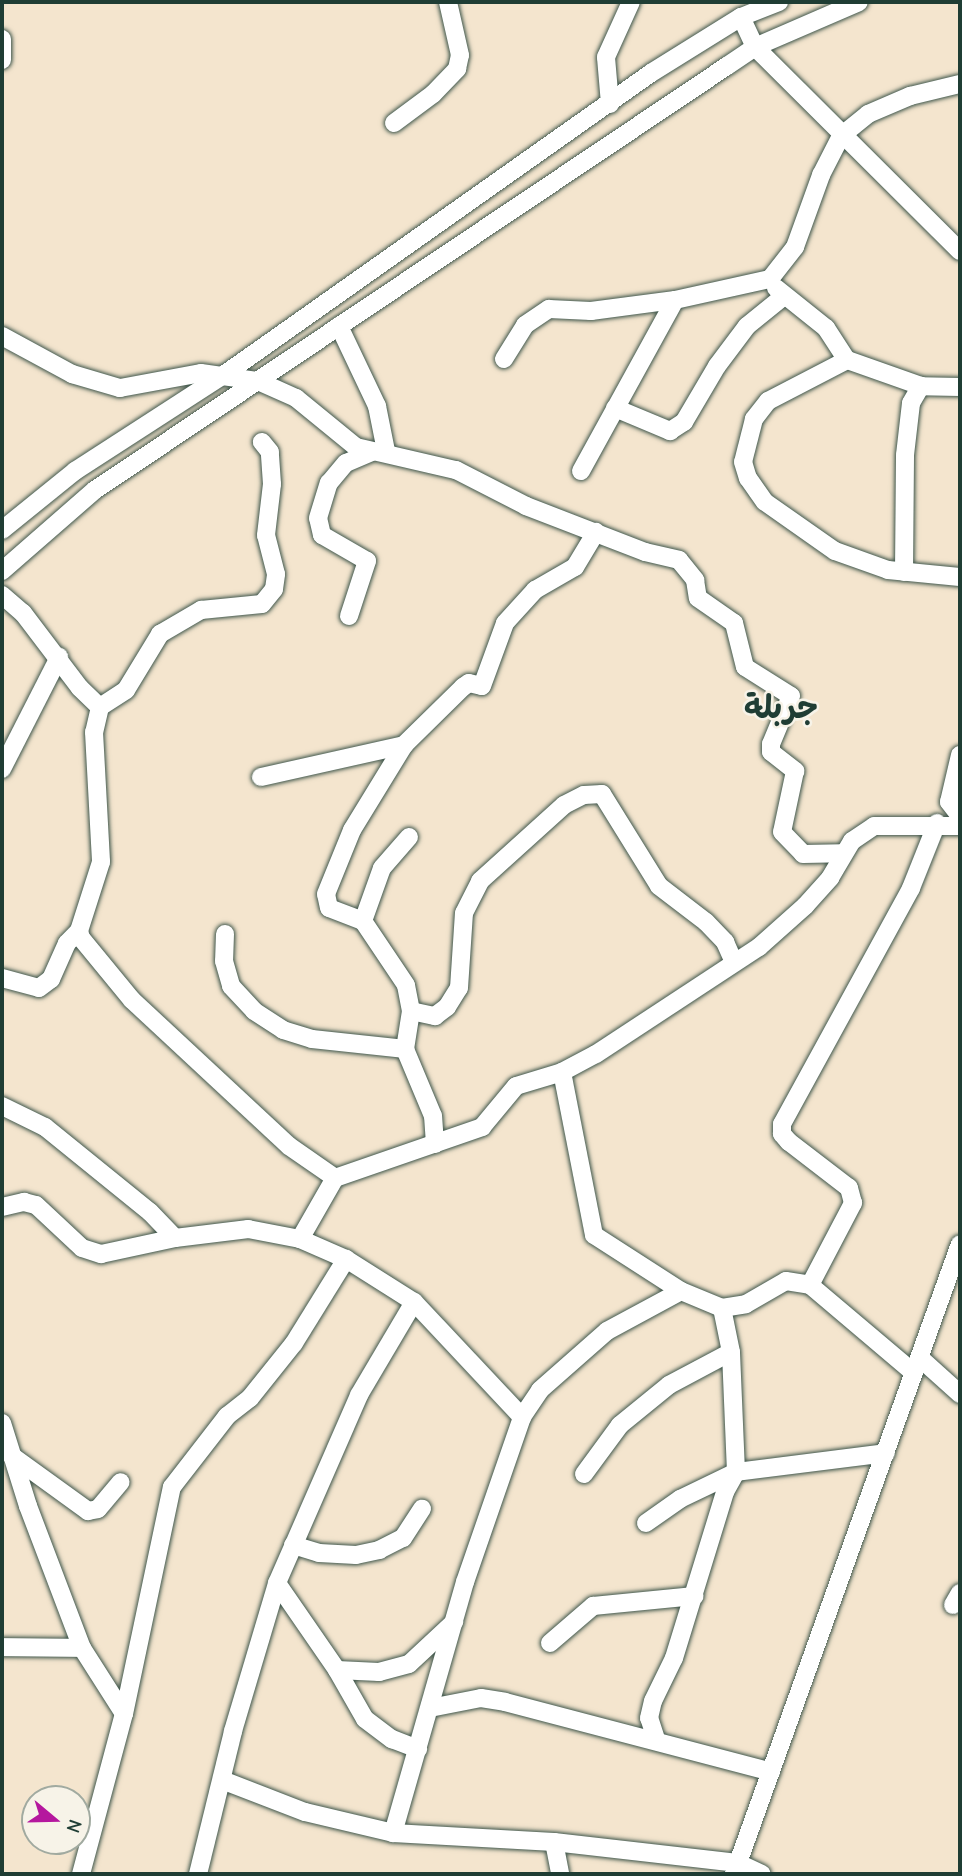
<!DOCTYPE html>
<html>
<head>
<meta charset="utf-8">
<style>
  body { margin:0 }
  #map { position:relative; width:962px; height:1876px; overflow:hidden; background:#f4e5ce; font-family:"Comic Neue","Playpen Sans Arabic",sans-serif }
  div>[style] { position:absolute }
  .roads { filter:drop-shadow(0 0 2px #3f564b) drop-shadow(0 0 2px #3f564b) }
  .minor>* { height:18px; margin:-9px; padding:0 9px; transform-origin:9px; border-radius:9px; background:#fff }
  span { translate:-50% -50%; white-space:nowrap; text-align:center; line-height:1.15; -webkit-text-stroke:5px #f7f3e8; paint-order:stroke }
  .district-label { font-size:32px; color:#1f3d34; font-weight:700 }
  .frame { position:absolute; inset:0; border:4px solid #1f3d34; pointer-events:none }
  .north { position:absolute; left:21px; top:1785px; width:70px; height:70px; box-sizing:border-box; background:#f7f3e8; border:2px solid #a1aaa0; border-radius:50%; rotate:109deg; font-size:19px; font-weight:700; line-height:28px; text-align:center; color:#1f3d34 }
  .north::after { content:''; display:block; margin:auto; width:24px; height:32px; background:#b5179e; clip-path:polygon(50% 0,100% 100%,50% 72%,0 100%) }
</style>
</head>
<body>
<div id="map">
  <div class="roads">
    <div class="minor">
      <div style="left:741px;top:17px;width:33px;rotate:65deg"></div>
      <div style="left:755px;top:47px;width:289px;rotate:44.9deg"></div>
      <div style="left:2px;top:39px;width:21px;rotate:90deg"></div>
      <div style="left:610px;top:104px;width:47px;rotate:-94.9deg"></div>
      <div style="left:606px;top:57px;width:60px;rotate:-65.6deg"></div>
      <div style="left:394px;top:123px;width:49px;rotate:-36.6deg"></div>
      <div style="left:433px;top:94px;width:35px;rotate:-46deg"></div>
      <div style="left:457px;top:69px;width:14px;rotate:-78deg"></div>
      <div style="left:460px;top:55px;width:54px;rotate:-102.8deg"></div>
      <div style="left:776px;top:288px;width:64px;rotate:38.7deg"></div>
      <div style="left:826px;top:328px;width:38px;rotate:57deg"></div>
      <div style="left:339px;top:326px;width:89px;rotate:64.6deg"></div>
      <div style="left:377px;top:406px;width:46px;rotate:78.7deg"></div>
      <div style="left:2px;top:336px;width:80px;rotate:28.5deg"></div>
      <div style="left:72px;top:374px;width:50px;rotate:16.3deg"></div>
      <div style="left:120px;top:388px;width:82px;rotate:-10.5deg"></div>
      <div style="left:201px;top:373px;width:58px;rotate:8deg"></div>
      <div style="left:258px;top:381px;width:42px;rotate:24.1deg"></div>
      <div style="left:296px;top:398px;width:77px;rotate:39.2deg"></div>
      <div style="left:356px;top:447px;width:103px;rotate:13deg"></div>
      <div style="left:456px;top:470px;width:79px;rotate:27.2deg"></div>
      <div style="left:526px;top:506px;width:128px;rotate:21.1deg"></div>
      <div style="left:645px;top:552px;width:35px;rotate:13deg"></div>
      <div style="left:679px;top:560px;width:26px;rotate:51deg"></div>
      <div style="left:695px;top:580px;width:18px;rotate:81deg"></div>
      <div style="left:698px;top:598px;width:44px;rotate:34.8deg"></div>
      <div style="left:734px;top:623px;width:45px;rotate:76deg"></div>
      <div style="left:745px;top:667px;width:54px;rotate:32.2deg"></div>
      <div style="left:791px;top:696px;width:52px;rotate:112.6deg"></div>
      <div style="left:771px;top:744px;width:8px;rotate:90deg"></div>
      <div style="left:771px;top:752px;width:31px;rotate:38deg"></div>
      <div style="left:795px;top:771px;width:62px;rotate:102deg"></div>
      <div style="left:782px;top:832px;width:30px;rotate:46deg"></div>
      <div style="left:803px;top:854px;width:39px;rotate:-1deg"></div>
      <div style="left:504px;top:359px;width:40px;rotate:-58deg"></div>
      <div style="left:525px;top:325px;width:29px;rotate:-34deg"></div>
      <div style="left:549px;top:309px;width:42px;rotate:2.7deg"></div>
      <div style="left:591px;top:311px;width:85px;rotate:-7.5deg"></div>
      <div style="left:675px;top:300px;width:97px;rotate:-12.5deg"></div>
      <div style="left:770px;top:279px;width:41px;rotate:-52deg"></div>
      <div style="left:795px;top:247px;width:77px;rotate:-70.1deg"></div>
      <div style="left:821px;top:175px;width:44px;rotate:-62.9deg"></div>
      <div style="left:841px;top:136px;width:35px;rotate:-39deg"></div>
      <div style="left:868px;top:114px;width:46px;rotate:-23.2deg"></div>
      <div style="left:910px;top:96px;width:51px;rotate:-13.5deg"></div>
      <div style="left:960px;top:387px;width:39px;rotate:-179deg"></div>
      <div style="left:921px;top:386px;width:78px;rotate:-160.6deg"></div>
      <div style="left:847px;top:360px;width:89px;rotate:152.6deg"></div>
      <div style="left:768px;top:401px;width:23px;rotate:128deg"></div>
      <div style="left:754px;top:419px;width:44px;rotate:104.3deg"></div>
      <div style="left:743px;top:462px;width:17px;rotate:73deg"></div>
      <div style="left:748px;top:478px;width:29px;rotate:55deg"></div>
      <div style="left:765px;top:502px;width:85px;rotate:35deg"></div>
      <div style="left:835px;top:551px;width:56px;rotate:19.7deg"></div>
      <div style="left:888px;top:570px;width:72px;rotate:5.6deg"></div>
      <div style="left:615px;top:408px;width:60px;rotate:22.7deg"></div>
      <div style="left:670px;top:431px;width:17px;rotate:-33deg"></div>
      <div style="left:684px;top:422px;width:65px;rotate:-59.5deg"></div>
      <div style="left:717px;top:366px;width:50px;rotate:-53.1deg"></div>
      <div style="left:747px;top:326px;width:46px;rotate:-38.9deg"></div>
      <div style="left:581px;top:471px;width:195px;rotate:-61.2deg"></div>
      <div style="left:2px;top:530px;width:94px;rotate:-38.9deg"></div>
      <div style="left:75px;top:471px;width:179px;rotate:-32.9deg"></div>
      <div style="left:225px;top:374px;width:522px;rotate:-35.24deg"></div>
      <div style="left:651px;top:73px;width:106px;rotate:-31.9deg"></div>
      <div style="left:741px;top:17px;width:41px;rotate:-21.5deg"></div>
      <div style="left:2px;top:571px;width:123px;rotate:-41.1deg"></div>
      <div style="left:95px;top:490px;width:761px;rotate:-33.86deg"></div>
      <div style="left:727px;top:66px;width:34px;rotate:-34deg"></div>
      <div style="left:755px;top:47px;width:113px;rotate:-23.4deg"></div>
      <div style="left:904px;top:572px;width:117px;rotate:-89.5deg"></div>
      <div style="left:905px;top:455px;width:52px;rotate:-83.4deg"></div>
      <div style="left:911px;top:403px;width:20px;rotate:-60deg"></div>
      <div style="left:2px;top:595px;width:28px;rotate:41deg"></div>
      <div style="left:23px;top:613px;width:94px;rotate:52.8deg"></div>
      <div style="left:80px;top:688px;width:28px;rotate:44deg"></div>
      <div style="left:100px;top:707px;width:26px;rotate:103deg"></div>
      <div style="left:94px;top:732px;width:130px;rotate:86.9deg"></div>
      <div style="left:101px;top:862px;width:72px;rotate:107.7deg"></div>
      <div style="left:79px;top:931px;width:7px;rotate:74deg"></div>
      <div style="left:81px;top:938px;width:80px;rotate:50.6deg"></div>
      <div style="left:132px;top:1000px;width:214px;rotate:42.9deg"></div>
      <div style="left:289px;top:1146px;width:56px;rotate:34.8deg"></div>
      <div style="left:335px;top:1178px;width:156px;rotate:-19.1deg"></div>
      <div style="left:482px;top:1127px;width:53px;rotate:-50.3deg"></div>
      <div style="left:516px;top:1086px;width:48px;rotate:-16.9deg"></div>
      <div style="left:562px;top:1072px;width:38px;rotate:-28deg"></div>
      <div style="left:596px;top:1054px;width:195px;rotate:-33.3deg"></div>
      <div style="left:759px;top:947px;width:62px;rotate:-41.7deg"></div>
      <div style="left:805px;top:906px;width:38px;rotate:-48deg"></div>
      <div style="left:830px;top:878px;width:43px;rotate:-59.3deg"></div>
      <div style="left:852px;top:841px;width:27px;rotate:-34deg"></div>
      <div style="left:874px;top:826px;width:86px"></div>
      <div style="left:349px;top:616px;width:58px;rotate:-71.9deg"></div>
      <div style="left:367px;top:561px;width:52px;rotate:-150deg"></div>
      <div style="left:322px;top:535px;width:17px;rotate:-103deg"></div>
      <div style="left:318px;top:518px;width:37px;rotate:-73deg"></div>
      <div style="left:329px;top:483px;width:26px;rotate:-50deg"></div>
      <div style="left:346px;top:463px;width:28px;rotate:-23deg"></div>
      <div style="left:100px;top:707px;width:31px;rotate:-33deg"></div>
      <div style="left:126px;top:690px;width:66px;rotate:-58.7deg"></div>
      <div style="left:160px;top:634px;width:48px;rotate:-30.3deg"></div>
      <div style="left:201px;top:610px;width:61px;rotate:-5.6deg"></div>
      <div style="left:262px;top:604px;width:19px;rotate:-51deg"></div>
      <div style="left:274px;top:589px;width:15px;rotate:-82deg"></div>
      <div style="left:276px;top:574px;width:40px;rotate:-104.4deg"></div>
      <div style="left:266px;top:535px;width:51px;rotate:-83.3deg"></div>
      <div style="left:272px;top:484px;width:32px;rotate:-94deg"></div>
      <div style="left:270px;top:452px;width:13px;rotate:-129deg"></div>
      <div style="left:960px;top:755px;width:48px;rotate:103.2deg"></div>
      <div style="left:949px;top:802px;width:18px;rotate:52deg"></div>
      <div style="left:2px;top:769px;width:126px;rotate:-63deg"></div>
      <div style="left:261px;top:777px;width:147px;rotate:-12.6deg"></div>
      <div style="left:363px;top:921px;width:56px;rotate:-70.3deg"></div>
      <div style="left:382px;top:868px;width:41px;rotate:-48.9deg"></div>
      <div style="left:225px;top:934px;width:27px;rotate:92deg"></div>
      <div style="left:224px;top:961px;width:26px;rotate:74deg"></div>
      <div style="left:231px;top:986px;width:34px;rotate:47deg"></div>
      <div style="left:254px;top:1011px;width:35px;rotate:33deg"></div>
      <div style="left:283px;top:1030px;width:30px;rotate:17deg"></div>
      <div style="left:312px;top:1039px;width:94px;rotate:6.1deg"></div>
      <div style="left:2px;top:978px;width:38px;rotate:15deg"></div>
      <div style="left:39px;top:988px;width:15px;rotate:-37deg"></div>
      <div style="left:51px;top:979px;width:39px;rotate:-66deg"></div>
      <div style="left:67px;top:943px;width:17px;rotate:-45deg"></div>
      <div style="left:411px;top:1011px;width:25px;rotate:12deg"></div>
      <div style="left:435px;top:1016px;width:15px;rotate:-37deg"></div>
      <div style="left:447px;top:1007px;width:22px;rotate:-58deg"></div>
      <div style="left:459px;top:988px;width:75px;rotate:-86.2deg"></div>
      <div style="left:464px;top:913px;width:36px;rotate:-63deg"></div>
      <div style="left:480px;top:881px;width:113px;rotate:-42.1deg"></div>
      <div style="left:564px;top:805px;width:22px;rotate:-27deg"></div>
      <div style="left:584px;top:795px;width:18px;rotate:-3deg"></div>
      <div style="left:602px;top:794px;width:108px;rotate:58.2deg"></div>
      <div style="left:659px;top:886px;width:59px;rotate:37.5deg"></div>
      <div style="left:706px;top:922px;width:28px;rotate:46deg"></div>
      <div style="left:725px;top:942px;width:22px;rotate:66deg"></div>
      <div style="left:562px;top:1072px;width:166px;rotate:78.9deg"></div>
      <div style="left:594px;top:1235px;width:103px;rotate:32.8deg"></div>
      <div style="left:681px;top:1291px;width:44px;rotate:22.5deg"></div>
      <div style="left:722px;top:1308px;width:24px;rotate:-9deg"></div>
      <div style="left:746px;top:1304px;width:46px;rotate:-29.9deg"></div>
      <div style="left:786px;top:1281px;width:24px;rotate:9deg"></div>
      <div style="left:810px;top:1285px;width:136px;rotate:40.2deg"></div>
      <div style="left:2px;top:1106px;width:48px;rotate:26deg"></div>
      <div style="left:45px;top:1127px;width:135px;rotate:39deg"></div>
      <div style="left:150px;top:1212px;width:36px;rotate:46deg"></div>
      <div style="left:175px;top:1238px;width:74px;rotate:-7deg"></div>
      <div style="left:248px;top:1229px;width:53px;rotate:10.9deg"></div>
      <div style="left:300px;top:1239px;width:50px;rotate:23.5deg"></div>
      <div style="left:346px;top:1259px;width:80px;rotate:32.3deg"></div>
      <div style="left:414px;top:1302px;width:158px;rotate:46.8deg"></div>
      <div style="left:435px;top:1144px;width:28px;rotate:-94deg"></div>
      <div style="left:433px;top:1116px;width:73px;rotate:-112.7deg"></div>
      <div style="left:405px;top:1049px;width:38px;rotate:-81deg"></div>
      <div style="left:411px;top:1011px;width:26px;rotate:-101deg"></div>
      <div style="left:406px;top:985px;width:77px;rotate:-123.9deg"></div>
      <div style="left:363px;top:921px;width:36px;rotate:-159deg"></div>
      <div style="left:329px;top:908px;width:14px;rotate:-102deg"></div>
      <div style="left:326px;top:894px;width:69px;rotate:-67.9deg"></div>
      <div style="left:352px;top:830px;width:100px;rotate:-58.5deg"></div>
      <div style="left:404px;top:745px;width:83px;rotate:-44.5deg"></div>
      <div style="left:463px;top:687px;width:7px;rotate:-34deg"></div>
      <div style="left:469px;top:683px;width:13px;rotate:13deg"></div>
      <div style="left:482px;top:686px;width:67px;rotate:-69.9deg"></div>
      <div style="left:505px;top:623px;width:45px;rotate:-47.7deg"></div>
      <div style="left:535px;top:590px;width:46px;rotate:-29.9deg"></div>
      <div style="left:575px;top:567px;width:41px;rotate:-59deg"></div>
      <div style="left:2px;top:1207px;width:23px;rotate:-13deg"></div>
      <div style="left:24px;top:1202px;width:12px;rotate:14deg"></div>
      <div style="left:36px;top:1205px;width:63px;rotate:43.1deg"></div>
      <div style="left:82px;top:1248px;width:20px;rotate:18deg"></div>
      <div style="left:101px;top:1254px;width:76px;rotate:-12.2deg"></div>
      <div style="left:300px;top:1239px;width:70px;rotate:-60.2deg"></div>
      <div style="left:810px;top:1285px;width:93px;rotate:-62.3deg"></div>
      <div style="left:853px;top:1203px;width:16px;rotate:-105deg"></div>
      <div style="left:849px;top:1188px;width:76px;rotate:-142.5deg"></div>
      <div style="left:789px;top:1142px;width:11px;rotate:-131deg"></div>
      <div style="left:782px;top:1134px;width:10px;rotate:-90deg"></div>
      <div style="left:782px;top:1124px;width:269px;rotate:-61.3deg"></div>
      <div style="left:911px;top:888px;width:70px;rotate:-68.2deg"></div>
      <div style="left:920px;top:1358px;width:54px;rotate:42deg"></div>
      <div style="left:2px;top:1423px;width:87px;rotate:72.6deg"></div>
      <div style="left:28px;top:1506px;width:152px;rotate:69.2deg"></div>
      <div style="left:82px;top:1648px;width:78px;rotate:57.5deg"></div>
      <div style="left:12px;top:1456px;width:94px;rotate:35.9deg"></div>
      <div style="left:88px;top:1511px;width:10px;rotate:-11deg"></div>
      <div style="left:98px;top:1509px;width:35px;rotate:-50deg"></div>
      <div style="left:584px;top:1474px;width:61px;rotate:-53.7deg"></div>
      <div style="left:620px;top:1425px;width:63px;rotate:-39.2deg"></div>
      <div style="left:669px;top:1385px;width:70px;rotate:-28deg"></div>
      <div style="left:646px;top:1523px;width:42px;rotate:-35.2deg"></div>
      <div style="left:680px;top:1499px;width:62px;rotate:-25.7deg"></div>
      <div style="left:736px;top:1472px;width:120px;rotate:-92.4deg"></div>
      <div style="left:731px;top:1352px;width:45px;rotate:-101.6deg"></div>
      <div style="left:293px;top:1545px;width:27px;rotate:17deg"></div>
      <div style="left:319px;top:1553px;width:37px;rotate:3deg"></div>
      <div style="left:356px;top:1555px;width:24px;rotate:-12deg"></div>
      <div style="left:379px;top:1550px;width:27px;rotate:-27deg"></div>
      <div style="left:403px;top:1538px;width:35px;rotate:-57deg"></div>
      <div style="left:277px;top:1583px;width:106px;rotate:55.4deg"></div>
      <div style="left:337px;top:1670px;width:42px;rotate:2.7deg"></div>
      <div style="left:379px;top:1672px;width:31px;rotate:-15deg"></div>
      <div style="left:409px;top:1664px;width:62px;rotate:-43deg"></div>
      <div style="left:953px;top:1605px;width:14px;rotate:-60deg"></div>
      <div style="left:550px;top:1643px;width:57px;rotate:-40.7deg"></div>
      <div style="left:593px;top:1606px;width:102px;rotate:-5.6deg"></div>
      <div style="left:2px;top:1647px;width:80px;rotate:0.7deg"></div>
      <div style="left:337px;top:1670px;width:56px;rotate:60.3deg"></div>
      <div style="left:365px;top:1719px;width:34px;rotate:37deg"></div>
      <div style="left:392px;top:1739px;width:28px;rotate:21deg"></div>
      <div style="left:430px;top:1708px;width:52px;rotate:-11.1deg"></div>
      <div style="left:481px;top:1698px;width:24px;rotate:9deg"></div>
      <div style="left:505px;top:1702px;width:275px;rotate:14.7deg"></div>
      <div style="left:656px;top:1739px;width:22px;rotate:-108deg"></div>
      <div style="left:649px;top:1718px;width:17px;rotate:-77deg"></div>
      <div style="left:653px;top:1701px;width:48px;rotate:-64deg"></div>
      <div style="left:674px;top:1658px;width:174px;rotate:-72.9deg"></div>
      <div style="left:725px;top:1492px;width:23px;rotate:-61deg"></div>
      <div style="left:736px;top:1472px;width:151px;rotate:-7.2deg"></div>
      <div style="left:222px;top:1780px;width:89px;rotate:21.1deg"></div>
      <div style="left:305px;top:1812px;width:90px;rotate:13.4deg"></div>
      <div style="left:393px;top:1833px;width:161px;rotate:3.2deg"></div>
      <div style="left:554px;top:1842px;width:185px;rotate:6.5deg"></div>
      <div style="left:738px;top:1863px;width:26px;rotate:25deg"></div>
      <div style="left:393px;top:1833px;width:261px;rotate:-74deg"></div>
      <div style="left:465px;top:1582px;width:175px;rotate:-70.9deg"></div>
      <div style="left:522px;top:1417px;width:32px;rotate:-56deg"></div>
      <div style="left:540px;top:1390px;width:89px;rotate:-41.4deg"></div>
      <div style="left:607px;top:1331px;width:84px;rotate:-28.4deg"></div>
      <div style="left:554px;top:1842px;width:33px;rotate:79deg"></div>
      <div style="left:81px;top:1874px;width:166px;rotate:-75deg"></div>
      <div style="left:124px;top:1714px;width:232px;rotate:-78.1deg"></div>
      <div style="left:172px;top:1487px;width:90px;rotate:-52.2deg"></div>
      <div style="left:227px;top:1416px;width:29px;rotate:-38deg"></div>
      <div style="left:250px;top:1398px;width:70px;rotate:-51.3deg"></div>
      <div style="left:294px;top:1343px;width:99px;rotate:-58.2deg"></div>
      <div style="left:198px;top:1874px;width:147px;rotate:-76.2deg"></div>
      <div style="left:233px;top:1731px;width:154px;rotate:-73.4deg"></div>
      <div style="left:277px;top:1583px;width:205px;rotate:-66.4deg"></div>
      <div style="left:359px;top:1395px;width:108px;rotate:-59.4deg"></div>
      <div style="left:734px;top:1874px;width:669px;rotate:-70.27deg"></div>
    </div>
  </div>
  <div class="district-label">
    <span style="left:781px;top:708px">جربلة</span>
  </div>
  <div class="frame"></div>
  <div class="north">N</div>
</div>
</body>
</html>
